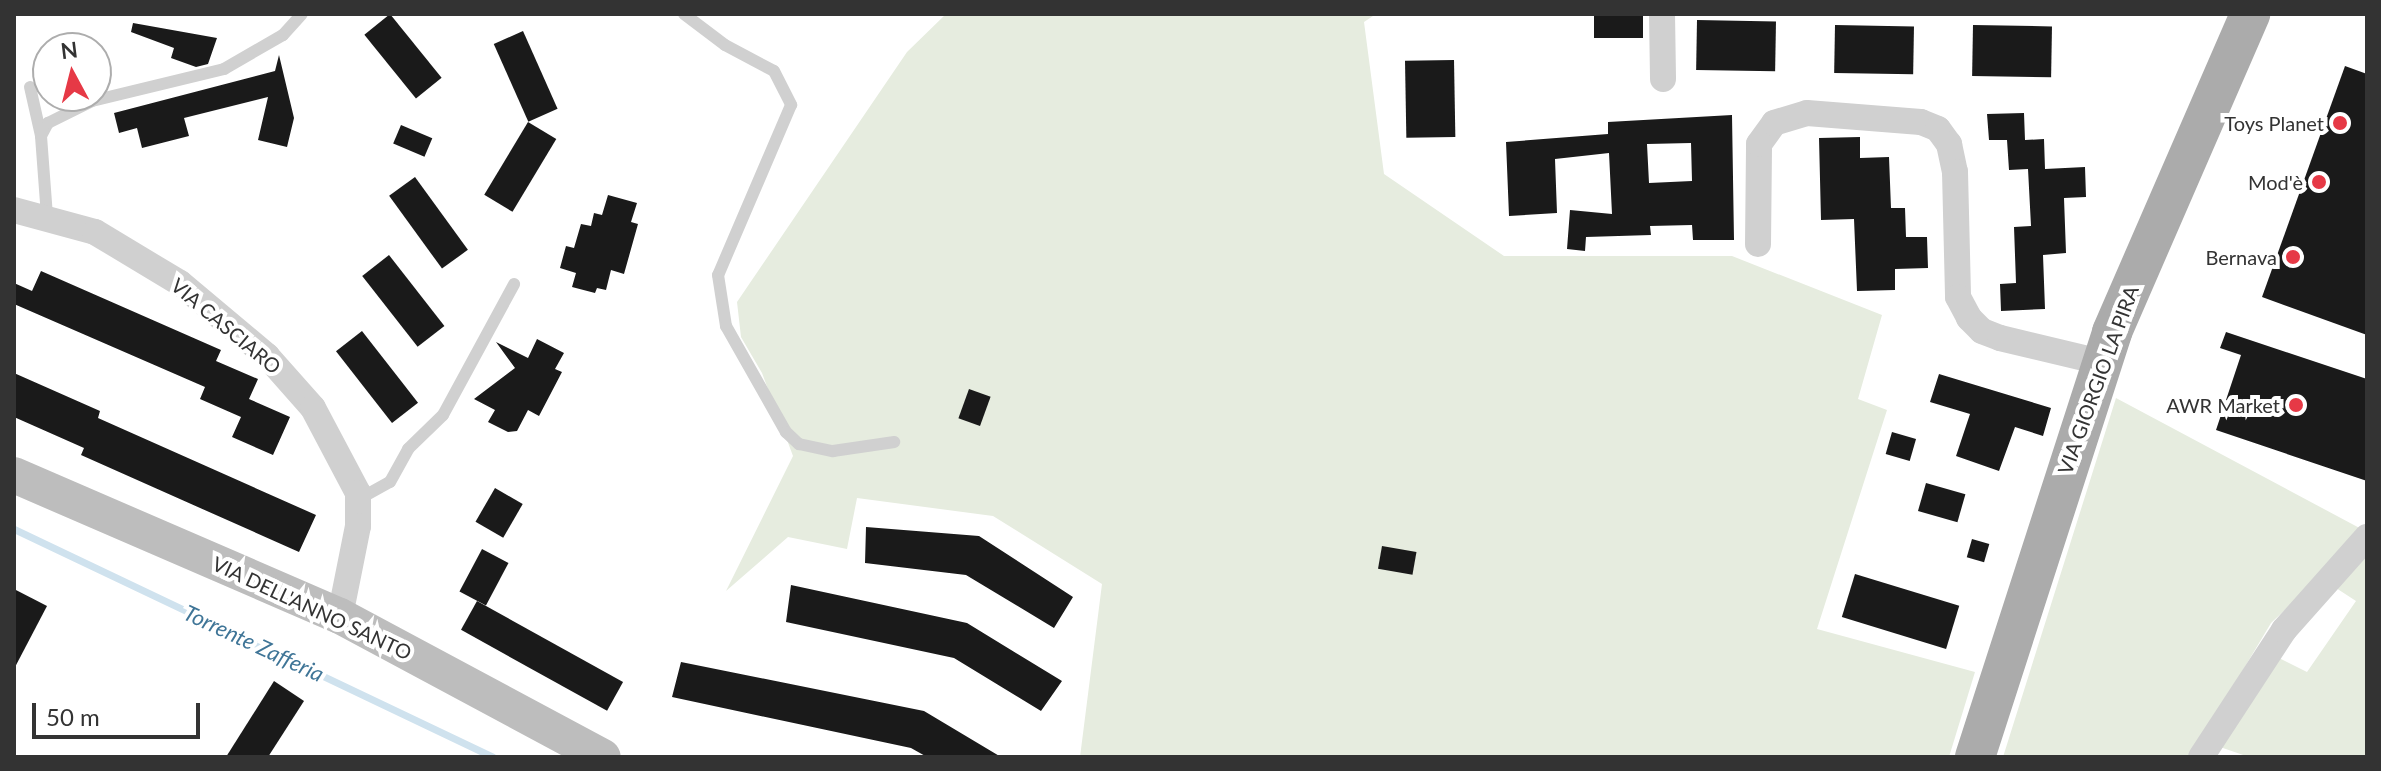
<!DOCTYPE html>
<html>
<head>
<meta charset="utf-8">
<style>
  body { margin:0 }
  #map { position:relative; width:2381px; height:771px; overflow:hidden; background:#fff; font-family:Lato,sans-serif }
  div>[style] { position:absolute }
  .green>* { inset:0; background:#e6ecdf }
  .stream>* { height:7px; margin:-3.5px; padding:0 3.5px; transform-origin:3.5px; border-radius:3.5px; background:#cfe2ee }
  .building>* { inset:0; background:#1a1a1a; transform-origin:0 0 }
  .lane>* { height:12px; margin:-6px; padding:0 6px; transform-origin:6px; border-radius:6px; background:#d0d0d0 }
  .street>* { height:26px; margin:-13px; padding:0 13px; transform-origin:13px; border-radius:13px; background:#d0d0d0 }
  .secondary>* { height:36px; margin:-18px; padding:0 18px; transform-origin:18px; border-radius:18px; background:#bdbdbd }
  .primary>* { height:40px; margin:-20px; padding:0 20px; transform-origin:20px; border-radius:20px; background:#ababab }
  .dots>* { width:22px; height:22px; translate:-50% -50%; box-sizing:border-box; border:4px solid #fff; border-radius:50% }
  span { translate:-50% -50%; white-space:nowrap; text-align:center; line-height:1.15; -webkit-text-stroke:8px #fff; paint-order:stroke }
  .poi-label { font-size:20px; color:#333 }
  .right { translate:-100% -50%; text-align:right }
  .street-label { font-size:20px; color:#333 }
  .water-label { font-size:22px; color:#3f7597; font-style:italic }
  .frame { position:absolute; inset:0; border:16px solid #333; pointer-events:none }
  .north { position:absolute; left:32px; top:32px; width:80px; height:80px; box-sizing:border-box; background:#fff; border:2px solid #adadad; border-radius:50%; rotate:353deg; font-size:22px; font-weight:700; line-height:32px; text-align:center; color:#333 }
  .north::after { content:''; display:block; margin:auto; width:28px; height:36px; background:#e63946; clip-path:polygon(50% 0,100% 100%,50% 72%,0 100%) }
  .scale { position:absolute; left:32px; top:703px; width:168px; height:36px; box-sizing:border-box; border:4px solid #333; border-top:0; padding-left:10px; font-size:24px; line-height:28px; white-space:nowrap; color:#333; -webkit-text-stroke:6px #fff; paint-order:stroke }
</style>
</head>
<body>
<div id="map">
  <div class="green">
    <div style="clip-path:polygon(946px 14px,1376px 14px,1364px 22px,1384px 174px,1504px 256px,1732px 256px,1882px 315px,1858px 399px,1887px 410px,1817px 629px,1975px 672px,1949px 757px,1080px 757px,1102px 584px,993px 516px,857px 498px,847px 549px,788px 537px,726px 591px,793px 456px,762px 373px,741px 337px,737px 302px,907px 52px)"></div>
    <div style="clip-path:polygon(2116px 398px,2367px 532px,2271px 623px,2191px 757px,2003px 757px)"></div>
    <div style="clip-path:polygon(2367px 553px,2367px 757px,2249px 757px,2220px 747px,2279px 658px,2307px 672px,2356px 601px,2336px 588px)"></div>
  </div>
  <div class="stream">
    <div style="left:14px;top:529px;width:530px;rotate:25.45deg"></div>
  </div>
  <div class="building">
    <div style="left:390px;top:14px;width:82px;height:33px;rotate:51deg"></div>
    <div style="left:1594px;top:14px;width:49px;height:24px"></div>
    <div style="left:1697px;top:20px;width:79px;height:50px;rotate:1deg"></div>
    <div style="clip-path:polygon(133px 23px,217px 38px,208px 64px,196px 67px,171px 58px,174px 48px,131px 32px)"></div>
    <div style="left:1835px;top:25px;width:79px;height:48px;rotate:1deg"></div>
    <div style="left:1973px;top:25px;width:79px;height:51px;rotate:1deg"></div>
    <div style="left:523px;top:31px;width:85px;height:32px;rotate:66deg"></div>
    <div style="clip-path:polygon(279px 55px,294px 118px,287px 147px,258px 140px,268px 97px,184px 118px,189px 136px,142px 148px,137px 128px,119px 133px,114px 113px,275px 71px)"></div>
    <div style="left:1454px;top:60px;width:77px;height:49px;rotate:89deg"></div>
    <div style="clip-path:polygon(2345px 66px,2367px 74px,2367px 335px,2262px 297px)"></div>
    <div style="clip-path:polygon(2024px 113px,2025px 140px,2044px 139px,2045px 169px,2085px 167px,2086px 197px,2064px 198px,2066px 253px,2043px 255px,2045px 309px,2001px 311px,2000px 284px,2016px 283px,2014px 227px,2031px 226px,2028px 169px,2009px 170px,2007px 140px,1989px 140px,1987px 114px)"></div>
    <div style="clip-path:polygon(evenodd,1732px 115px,1734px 240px,1693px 240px,1692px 225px,1650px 226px,1651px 235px,1586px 237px,1585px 251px,1567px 249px,1570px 210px,1612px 214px,1609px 153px,1555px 159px,1557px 213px,1509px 216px,1506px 142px,1608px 134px,1608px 122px,1732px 115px,1691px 143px,1692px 181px,1649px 183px,1647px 144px,1691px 143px)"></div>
    <div style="left:528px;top:122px;width:33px;height:85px;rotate:31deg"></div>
    <div style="left:401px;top:125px;width:34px;height:20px;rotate:23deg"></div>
    <div style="clip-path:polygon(1860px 137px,1860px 158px,1889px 157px,1891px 208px,1905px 208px,1906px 237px,1927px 237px,1928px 268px,1895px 269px,1895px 290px,1857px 291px,1854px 219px,1821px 220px,1819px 138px)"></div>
    <div style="left:415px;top:177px;width:90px;height:32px;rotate:54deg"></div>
    <div style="clip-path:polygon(608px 195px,637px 203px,631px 222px,638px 224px,624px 274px,611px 270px,606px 290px,597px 288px,595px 293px,572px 287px,576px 273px,560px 268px,566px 246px,574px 248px,581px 224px,591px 226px,594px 213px,602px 215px)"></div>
    <div style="left:389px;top:255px;width:90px;height:34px;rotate:52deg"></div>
    <div style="clip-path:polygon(41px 271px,221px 350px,216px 361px,258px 379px,249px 399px,290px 417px,273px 455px,232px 437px,241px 417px,200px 399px,205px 387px,14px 304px,14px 283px,32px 291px)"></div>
    <div style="left:362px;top:331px;width:91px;height:33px;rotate:52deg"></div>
    <div style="clip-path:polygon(2226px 332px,2367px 379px,2367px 481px,2216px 430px,2241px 355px,2220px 348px)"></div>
    <div style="clip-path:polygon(537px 339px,564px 353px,555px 369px,562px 372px,539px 416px,528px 410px,517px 431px,508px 432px,488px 422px,495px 410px,474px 399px,515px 368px,496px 342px,528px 358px)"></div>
    <div style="clip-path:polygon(14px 373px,100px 411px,98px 418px,316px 515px,299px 552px,81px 455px,84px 448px,14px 417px)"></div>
    <div style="clip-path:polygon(1939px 374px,2051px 408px,2043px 436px,2015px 427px,1999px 471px,1956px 456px,1970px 414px,1930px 402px)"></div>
    <div style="left:969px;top:389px;width:23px;height:31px;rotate:20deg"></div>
    <div style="left:1892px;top:432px;width:25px;height:23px;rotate:16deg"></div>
    <div style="left:1926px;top:483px;width:41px;height:29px;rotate:16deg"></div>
    <div style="left:495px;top:488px;width:32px;height:39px;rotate:30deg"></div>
    <div style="clip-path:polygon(866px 527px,979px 536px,1073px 597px,1054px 628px,966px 575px,865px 563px)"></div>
    <div style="left:1972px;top:539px;width:18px;height:19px;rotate:16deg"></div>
    <div style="left:1382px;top:546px;width:35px;height:23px;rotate:10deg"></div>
    <div style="left:482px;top:549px;width:30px;height:48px;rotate:28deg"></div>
    <div style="left:1855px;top:574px;width:109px;height:45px;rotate:17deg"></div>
    <div style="clip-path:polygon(791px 585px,967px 623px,1062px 681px,1041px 711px,954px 658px,786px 622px)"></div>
    <div style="clip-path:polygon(14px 589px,47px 606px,14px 669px)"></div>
    <div style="left:477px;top:601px;width:167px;height:33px;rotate:29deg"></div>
    <div style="clip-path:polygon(681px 662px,924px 711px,1001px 757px,927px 757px,911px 748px,672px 697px)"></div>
    <div style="clip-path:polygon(274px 681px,304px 701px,268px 757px,226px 757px)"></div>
  </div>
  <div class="lane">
    <div style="left:684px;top:14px;width:51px;rotate:37.1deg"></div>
    <div style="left:725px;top:45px;width:55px;rotate:28deg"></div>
    <div style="left:774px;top:71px;width:38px;rotate:63deg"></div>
    <div style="left:791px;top:105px;width:185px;rotate:113.2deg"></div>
    <div style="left:718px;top:275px;width:52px;rotate:81.1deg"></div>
    <div style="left:726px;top:326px;width:122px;rotate:60.5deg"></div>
    <div style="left:786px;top:432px;width:18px;rotate:43deg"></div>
    <div style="left:799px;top:444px;width:35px;rotate:12deg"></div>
    <div style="left:833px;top:451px;width:62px;rotate:-8.4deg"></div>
    <div style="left:30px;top:87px;width:50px;rotate:77.3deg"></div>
    <div style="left:47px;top:216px;width:80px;rotate:-94.3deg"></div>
    <div style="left:41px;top:136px;width:15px;rotate:-62deg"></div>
    <div style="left:48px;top:123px;width:49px;rotate:-26.6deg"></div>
    <div style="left:92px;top:101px;width:136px;rotate:-13.6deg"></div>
    <div style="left:224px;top:69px;width:68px;rotate:-30deg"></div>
    <div style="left:283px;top:35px;width:28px;rotate:-48deg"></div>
    <div style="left:359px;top:499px;width:35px;rotate:-29deg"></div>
    <div style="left:390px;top:482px;width:38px;rotate:-61deg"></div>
    <div style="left:408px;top:449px;width:49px;rotate:-44.2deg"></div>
    <div style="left:443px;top:415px;width:149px;rotate:-61.5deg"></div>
  </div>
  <div class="street">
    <div style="left:1662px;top:14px;width:65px;rotate:89.1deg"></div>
    <div style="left:14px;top:210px;width:84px;rotate:15.2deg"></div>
    <div style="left:95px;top:232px;width:99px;rotate:31deg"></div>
    <div style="left:180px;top:283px;width:114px;rotate:40deg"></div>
    <div style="left:267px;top:356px;width:69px;rotate:48.5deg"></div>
    <div style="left:313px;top:408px;width:96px;rotate:62.1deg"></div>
    <div style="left:358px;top:493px;width:33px;rotate:90deg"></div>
    <div style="left:358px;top:526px;width:92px;rotate:101.3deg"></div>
    <div style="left:1758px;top:244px;width:100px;rotate:-89.4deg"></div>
    <div style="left:1759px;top:144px;width:26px;rotate:-54deg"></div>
    <div style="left:1774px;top:123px;width:34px;rotate:-17deg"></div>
    <div style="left:1807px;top:113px;width:114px;rotate:4.5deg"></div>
    <div style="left:1921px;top:122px;width:18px;rotate:22deg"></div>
    <div style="left:1938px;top:129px;width:19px;rotate:54deg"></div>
    <div style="left:1949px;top:144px;width:29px;rotate:78deg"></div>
    <div style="left:1955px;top:172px;width:125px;rotate:88.6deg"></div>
    <div style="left:1958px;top:297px;width:24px;rotate:62deg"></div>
    <div style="left:1969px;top:318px;width:18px;rotate:45deg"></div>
    <div style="left:1982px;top:331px;width:19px;rotate:21deg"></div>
    <div style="left:2000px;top:338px;width:104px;rotate:13.4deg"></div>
    <div style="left:2201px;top:757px;width:152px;rotate:-56.8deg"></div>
    <div style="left:2284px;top:630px;width:125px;rotate:-48.3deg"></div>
  </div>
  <div class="secondary">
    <div style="left:14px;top:475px;width:355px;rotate:23.4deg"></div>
    <div style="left:340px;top:616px;width:298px;rotate:28.2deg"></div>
  </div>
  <div class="primary">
    <div style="left:1975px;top:757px;width:447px;rotate:-72.1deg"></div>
    <div style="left:2112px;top:332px;width:347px;rotate:-66.5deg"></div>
  </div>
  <div class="dots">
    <div style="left:2340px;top:123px;background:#e63946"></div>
    <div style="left:2319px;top:182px;background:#e63946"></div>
    <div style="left:2293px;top:257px;background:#e63946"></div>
    <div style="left:2296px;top:405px;background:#e63946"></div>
  </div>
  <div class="poi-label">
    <span class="right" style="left:2324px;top:123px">Toys Planet</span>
    <span class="right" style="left:2303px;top:182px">Mod'è</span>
    <span class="right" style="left:2277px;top:257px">Bernava</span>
    <span class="right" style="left:2280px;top:405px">AWR Market</span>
  </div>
  <div class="street-label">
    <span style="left:226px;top:326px;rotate:40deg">VIA CASCIARO</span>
    <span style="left:2098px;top:380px;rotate:-70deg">VIA GIORGIO LA PIRA</span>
    <span style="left:312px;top:608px;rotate:25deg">VIA DELL'ANNO SANTO</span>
  </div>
  <div class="water-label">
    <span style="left:254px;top:643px;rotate:25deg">Torrente Zafferia</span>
  </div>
  <div class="frame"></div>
  <div class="north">N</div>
  <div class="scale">50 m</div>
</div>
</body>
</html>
